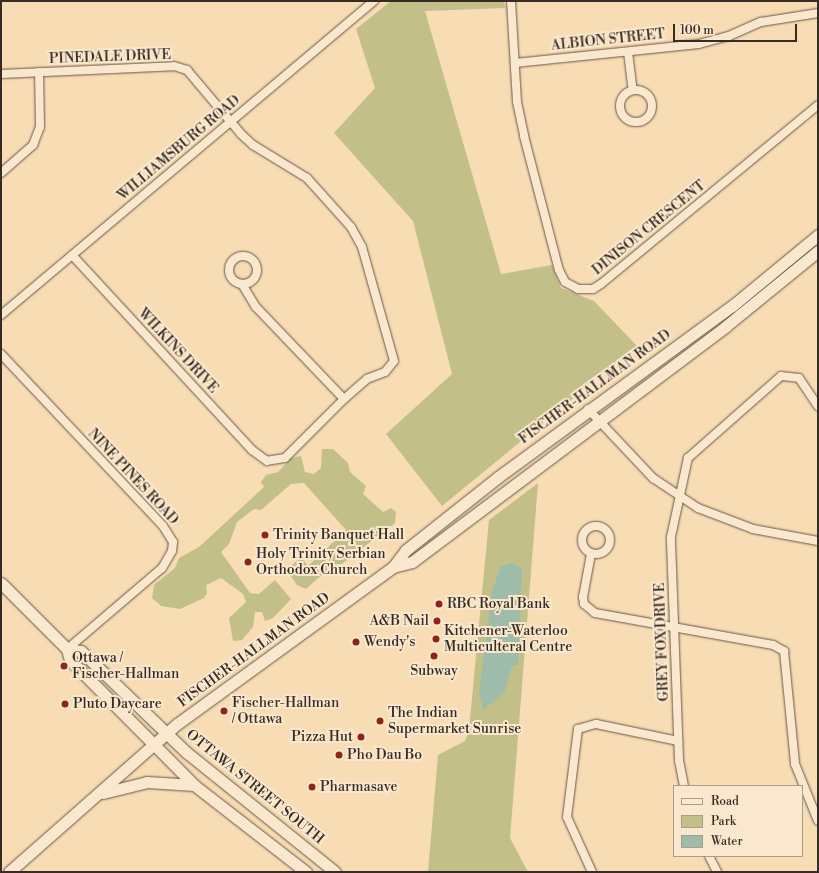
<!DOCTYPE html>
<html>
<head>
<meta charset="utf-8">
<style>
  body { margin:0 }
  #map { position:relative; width:819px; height:873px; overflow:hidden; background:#f8dcb4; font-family:"Libre Bodoni",serif }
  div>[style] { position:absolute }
  .green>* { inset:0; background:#c3bf89 }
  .water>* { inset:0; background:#9ebcaa }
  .roads { filter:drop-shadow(0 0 1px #675747) drop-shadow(0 0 1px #675747) }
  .minor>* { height:8px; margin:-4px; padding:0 4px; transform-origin:4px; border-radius:4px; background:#fae8ce }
  .minor>.ring { margin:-4px; padding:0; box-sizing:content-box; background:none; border:8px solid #fae8ce; border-radius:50% }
  .secondary>* { height:11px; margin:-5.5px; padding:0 5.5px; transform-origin:5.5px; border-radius:5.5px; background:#fae8ce }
  .dots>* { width:11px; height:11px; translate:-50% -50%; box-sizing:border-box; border:2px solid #fae8ce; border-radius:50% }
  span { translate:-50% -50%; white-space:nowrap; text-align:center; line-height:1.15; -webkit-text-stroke:4px #fae8ce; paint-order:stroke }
  .street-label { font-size:14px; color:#372b23 }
  .poi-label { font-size:14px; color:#372b23 }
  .left { translate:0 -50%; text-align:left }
  .right { translate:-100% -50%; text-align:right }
  .frame { position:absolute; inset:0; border:2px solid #372b23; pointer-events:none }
  .legend { position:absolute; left:673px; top:785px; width:130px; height:72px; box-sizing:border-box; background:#fae8ce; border:1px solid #ac9c8a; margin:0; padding:5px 7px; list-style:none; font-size:12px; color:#372b23 }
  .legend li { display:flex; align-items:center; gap:8px; height:20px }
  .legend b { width:20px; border:1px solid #ac9c8a }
  .scale { position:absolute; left:673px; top:24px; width:124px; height:18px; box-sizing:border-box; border:2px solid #372b23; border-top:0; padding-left:5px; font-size:12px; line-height:14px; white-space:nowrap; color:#372b23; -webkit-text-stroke:3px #fae8ce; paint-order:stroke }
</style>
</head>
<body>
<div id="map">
  <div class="green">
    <div style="clip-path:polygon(391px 1px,504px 1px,505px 8px,425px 11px,501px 274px,552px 265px,561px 288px,594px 301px,637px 346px,442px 506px,386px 434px,452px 374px,413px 221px,334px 133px,375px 88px,356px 29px)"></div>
    <div style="clip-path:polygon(322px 449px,333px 449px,348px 463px,350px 472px,366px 486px,363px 494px,383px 512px,391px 508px,396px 512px,395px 523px,342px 564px,334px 564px,306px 589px,297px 585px,290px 575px,291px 566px,301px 557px,308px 566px,346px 530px,304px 483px,291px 484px,261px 510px,254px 509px,237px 522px,229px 544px,221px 552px,250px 593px,259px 594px,275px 580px,291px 599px,273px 618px,265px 621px,262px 612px,255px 612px,253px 627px,242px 640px,233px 641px,229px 618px,246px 602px,243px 594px,221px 578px,206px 585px,207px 593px,204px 598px,180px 609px,161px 606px,152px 598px,154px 585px,175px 568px,179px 558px,199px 547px,264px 487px,261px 482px,266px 475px,278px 472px,291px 458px,301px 456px,305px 472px,314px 474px,321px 468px)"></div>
    <div style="clip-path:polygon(538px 483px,510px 838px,528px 872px,428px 872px,438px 755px,465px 741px,469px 729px,489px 520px)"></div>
  </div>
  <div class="water">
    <div style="clip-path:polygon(511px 563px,522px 568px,518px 665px,512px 666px,504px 693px,483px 710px,479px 692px,492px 593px,500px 567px)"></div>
  </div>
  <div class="roads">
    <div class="minor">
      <div style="left:511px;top:1px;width:101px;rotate:86.6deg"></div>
      <div style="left:517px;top:102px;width:35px;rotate:78deg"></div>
      <div style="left:524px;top:136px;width:138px;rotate:75.4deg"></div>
      <div style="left:559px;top:270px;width:13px;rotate:63deg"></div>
      <div style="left:565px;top:282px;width:15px;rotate:28deg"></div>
      <div style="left:578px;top:289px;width:15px"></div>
      <div style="left:593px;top:289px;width:9px;rotate:-32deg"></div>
      <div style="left:601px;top:284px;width:281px;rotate:-39.5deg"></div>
      <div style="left:628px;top:52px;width:38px;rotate:83deg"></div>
      <div style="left:515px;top:63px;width:185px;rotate:-5.9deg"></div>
      <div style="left:699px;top:44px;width:31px;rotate:-15deg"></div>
      <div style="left:729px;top:36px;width:35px;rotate:-24deg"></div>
      <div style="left:761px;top:22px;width:58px;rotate:-9deg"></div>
      <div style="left:1px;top:74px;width:173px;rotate:-2.6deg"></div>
      <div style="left:174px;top:66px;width:14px;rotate:17deg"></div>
      <div style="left:187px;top:70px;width:84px;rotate:49.8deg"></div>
      <div style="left:241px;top:134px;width:16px;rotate:43deg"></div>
      <div style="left:253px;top:145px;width:63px;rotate:31.4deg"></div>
      <div style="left:307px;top:178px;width:66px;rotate:48.1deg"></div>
      <div style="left:351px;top:227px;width:23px;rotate:61deg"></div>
      <div style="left:362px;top:247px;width:118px;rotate:74.3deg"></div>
      <div style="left:394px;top:361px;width:14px;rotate:129deg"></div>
      <div style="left:385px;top:372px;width:19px;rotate:159deg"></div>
      <div style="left:367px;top:379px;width:30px;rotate:139deg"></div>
      <div style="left:344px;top:399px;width:83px;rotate:135deg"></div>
      <div style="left:285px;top:458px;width:18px;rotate:171deg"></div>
      <div style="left:267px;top:461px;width:19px;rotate:-144deg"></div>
      <div style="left:252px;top:450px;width:265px;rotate:-132.7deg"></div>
      <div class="ring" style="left:620px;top:90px;width:24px;height:24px"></div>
      <div style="left:1px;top:173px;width:43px;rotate:-41.2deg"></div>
      <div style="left:33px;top:145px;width:19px;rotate:-69deg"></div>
      <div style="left:40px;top:127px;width:55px;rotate:-91deg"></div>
      <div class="ring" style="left:229px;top:256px;width:20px;height:20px"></div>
      <div style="left:242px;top:284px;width:27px;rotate:59deg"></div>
      <div style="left:256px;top:307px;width:127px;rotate:46.3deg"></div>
      <div style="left:1px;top:315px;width:488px;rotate:-40.1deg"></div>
      <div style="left:1px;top:354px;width:236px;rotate:46.7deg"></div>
      <div style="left:163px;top:526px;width:19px;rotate:58deg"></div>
      <div style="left:173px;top:542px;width:9px;rotate:96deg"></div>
      <div style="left:172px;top:551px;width:20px;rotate:120deg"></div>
      <div style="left:162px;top:568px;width:125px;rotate:139.5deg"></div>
      <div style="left:588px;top:409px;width:95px;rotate:46.7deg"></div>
      <div style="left:653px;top:478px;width:54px;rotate:33.7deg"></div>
      <div style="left:698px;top:508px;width:59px;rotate:20.9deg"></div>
      <div style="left:753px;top:529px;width:66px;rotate:10.5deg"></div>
      <div class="ring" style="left:582px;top:526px;width:20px;height:20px"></div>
      <div style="left:591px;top:554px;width:44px;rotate:100.5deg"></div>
      <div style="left:583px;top:597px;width:7px;rotate:82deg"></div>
      <div style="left:584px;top:604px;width:14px;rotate:39deg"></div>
      <div style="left:595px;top:613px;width:181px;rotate:10.2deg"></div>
      <div style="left:773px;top:645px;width:13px;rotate:29deg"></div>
      <div style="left:784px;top:651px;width:114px;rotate:84.4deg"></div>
      <div style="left:795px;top:764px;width:61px;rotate:68deg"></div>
      <div style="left:684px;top:786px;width:26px;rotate:-101deg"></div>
      <div style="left:679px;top:760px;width:223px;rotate:-92.1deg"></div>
      <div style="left:671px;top:537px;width:81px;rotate:-77.9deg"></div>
      <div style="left:688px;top:458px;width:124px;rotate:-41.4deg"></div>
      <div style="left:781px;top:376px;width:18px;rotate:6deg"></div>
      <div style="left:799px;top:378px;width:34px;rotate:56deg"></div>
      <div style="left:709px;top:856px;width:18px;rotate:63deg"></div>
      <div style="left:592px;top:872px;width:60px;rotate:-114.4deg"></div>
      <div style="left:567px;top:817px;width:89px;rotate:-82.9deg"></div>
      <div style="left:578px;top:729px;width:19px;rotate:-16deg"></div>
      <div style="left:596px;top:724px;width:84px;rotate:11.7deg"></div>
    </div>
    <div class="secondary">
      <div style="left:393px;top:567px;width:20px;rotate:-15deg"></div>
      <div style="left:412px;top:562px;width:393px;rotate:-36.9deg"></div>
      <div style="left:726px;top:326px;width:119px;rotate:-39.2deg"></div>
      <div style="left:1px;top:583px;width:93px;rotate:45deg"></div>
      <div style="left:67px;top:649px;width:11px;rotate:75deg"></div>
      <div style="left:70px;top:660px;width:176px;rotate:45.2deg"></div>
      <div style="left:194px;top:785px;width:142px;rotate:37.8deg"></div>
      <div style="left:67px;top:649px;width:14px;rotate:8deg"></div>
      <div style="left:81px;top:651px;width:146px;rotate:43.9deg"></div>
      <div style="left:186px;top:752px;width:191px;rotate:38.8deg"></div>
      <div style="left:103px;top:793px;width:45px;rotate:-14deg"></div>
      <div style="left:147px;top:782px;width:47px;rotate:3.7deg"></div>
      <div style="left:9px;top:872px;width:224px;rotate:-41.4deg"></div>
      <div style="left:177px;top:724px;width:267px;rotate:-36deg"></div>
      <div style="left:393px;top:567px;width:21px;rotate:-53deg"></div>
      <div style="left:406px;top:550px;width:117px;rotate:-38.4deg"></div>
      <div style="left:498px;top:477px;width:290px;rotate:-36.2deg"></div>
      <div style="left:732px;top:306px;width:112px;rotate:-39.5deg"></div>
    </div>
  </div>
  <div class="dots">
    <div style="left:265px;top:535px;background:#8f2418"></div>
    <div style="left:248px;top:562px;background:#8f2418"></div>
    <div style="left:439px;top:604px;background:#8f2418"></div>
    <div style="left:437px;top:621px;background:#8f2418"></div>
    <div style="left:436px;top:639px;background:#8f2418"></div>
    <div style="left:356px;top:642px;background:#8f2418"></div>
    <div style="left:434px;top:656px;background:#8f2418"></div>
    <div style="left:64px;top:666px;background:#8f2418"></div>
    <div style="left:65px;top:704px;background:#8f2418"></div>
    <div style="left:224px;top:711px;background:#8f2418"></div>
    <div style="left:380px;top:721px;background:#8f2418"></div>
    <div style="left:361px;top:737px;background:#8f2418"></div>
    <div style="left:339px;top:755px;background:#8f2418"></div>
    <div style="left:312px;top:787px;background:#8f2418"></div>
  </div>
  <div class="street-label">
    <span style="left:608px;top:40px;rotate:-6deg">ALBION STREET</span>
    <span style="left:110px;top:57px;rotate:-2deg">PINEDALE DRIVE</span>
    <span style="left:179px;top:148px;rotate:-40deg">WILLIAMSBURG ROAD</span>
    <span style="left:649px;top:228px;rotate:-39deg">DINISON CRESCENT</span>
    <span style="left:178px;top:351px;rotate:47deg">WILKINS DRIVE</span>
    <span style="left:595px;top:387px;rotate:-36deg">FISCHER-HALLMAN ROAD</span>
    <span style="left:133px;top:477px;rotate:47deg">NINE PINES ROAD</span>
    <span style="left:662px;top:642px;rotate:-92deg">GREY FOX DRIVE</span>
    <span style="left:254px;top:650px;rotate:-36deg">FISCHER-HALLMAN ROAD</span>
    <span style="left:255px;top:787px;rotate:39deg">OTTAWA STREET SOUTH</span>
  </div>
  <div class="poi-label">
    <span class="left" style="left:273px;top:535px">Trinity Banquet Hall</span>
    <span class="left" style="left:256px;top:562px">Holy Trinity Serbian<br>Orthodox Church</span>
    <span class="left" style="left:447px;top:604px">RBC Royal Bank</span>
    <span class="right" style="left:429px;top:621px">A&amp;B Nail</span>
    <span class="left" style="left:444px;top:639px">Kitchener-Waterloo<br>Multiculteral Centre</span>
    <span class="left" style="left:364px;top:642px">Wendy's</span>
    <span class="left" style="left:72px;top:666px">Ottawa /<br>Fischer-Hallman</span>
    <span style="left:434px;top:671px">Subway</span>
    <span class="left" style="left:232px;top:711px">Fischer-Hallman<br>/ Ottawa</span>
    <span class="left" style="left:73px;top:704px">Pluto Daycare</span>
    <span class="left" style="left:388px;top:721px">The Indian<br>Supermarket Sunrise</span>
    <span class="right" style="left:353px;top:737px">Pizza Hut</span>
    <span class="left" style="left:347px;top:755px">Pho Dau Bo</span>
    <span class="left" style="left:320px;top:787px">Pharmasave</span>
  </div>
  <div class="frame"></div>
  <ul class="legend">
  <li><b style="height:5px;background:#fae8ce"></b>Road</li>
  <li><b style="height:11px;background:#c3bf89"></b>Park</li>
  <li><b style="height:11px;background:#9ebcaa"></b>Water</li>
  </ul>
  <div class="scale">100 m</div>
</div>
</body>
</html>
